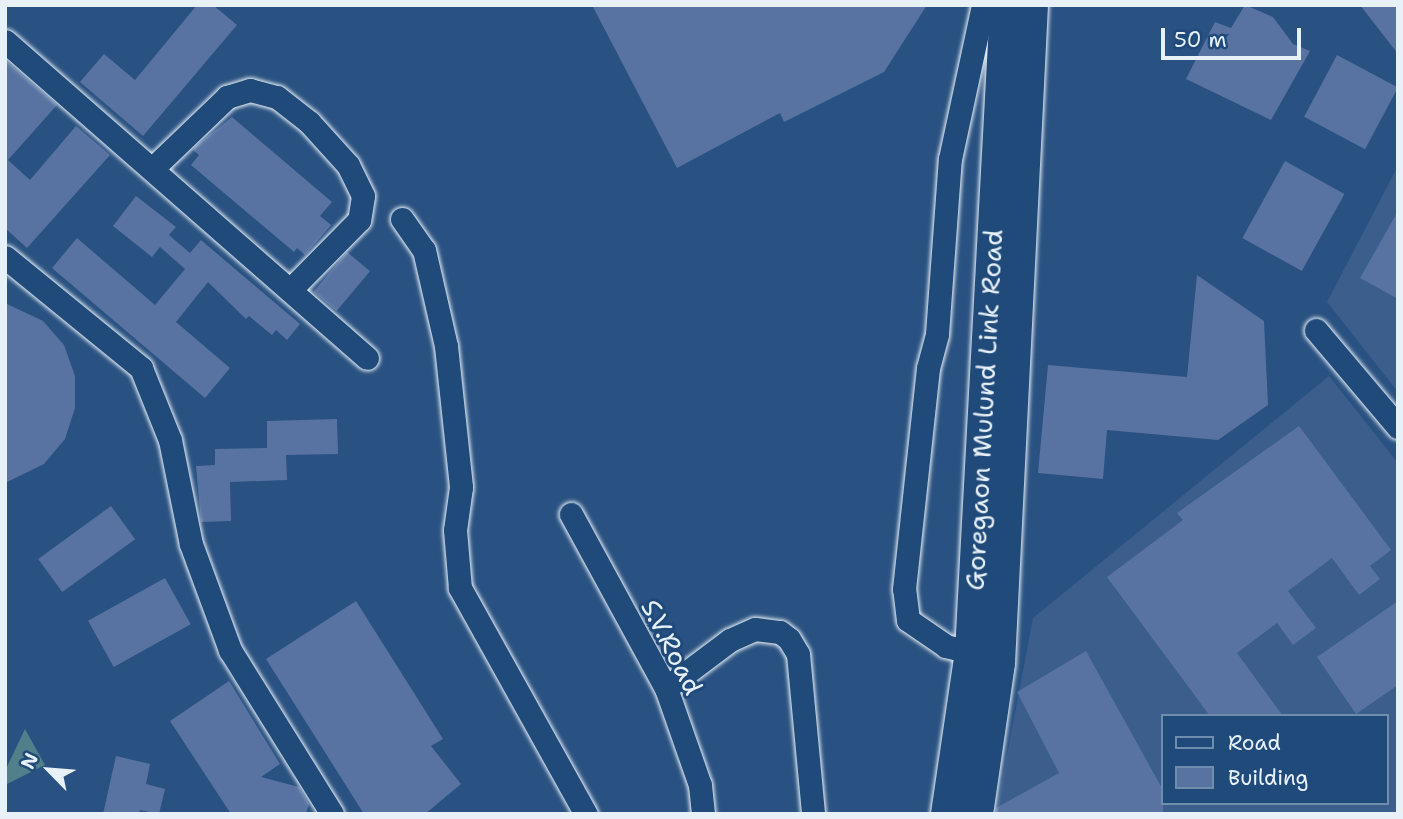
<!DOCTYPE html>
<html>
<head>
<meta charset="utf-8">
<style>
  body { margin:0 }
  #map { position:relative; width:1403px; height:819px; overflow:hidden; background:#295181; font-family:"Shantell Sans",sans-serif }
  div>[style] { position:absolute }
  .built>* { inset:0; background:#3b5e8d }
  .green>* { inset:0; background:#51808a }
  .building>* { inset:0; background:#5873a2; transform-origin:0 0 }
  .roads { filter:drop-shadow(0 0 2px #e8f1f8) drop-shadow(0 0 2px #e8f1f8) }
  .street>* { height:23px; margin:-11.5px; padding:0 11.5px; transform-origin:11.5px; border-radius:11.5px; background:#1f4a7a }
  .secondary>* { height:32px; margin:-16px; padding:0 16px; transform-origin:16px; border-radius:16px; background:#1f4a7a }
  span { translate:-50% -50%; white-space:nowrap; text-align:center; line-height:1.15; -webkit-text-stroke:6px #1f4a7a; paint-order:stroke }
  .street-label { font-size:26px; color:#e8f1f8 }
  .frame { position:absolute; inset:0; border:7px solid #e8f1f8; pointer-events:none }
  .legend { position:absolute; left:1161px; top:714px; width:228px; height:91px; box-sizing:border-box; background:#1f4a7a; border:2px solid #6f8dac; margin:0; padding:9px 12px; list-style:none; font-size:21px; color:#e8f1f8 }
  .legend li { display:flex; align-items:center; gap:14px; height:35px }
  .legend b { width:35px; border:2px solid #6f8dac }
  .north { position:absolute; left:14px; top:735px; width:70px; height:70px; -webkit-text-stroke:5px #1f4a7a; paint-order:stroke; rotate:295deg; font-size:19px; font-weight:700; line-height:28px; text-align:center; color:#e8f1f8 }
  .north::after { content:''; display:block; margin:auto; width:24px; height:32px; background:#e8f1f8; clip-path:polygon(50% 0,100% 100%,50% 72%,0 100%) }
  .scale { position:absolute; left:1161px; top:28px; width:140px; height:32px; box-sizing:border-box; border:4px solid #e8f1f8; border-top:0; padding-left:9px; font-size:21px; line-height:24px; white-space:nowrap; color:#e8f1f8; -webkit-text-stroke:5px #1f4a7a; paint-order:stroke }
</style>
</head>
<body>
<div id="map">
  <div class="built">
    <div style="clip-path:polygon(1398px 166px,1398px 392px,1327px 302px)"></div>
    <div style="clip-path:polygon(evenodd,1329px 376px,1398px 463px,1398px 814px,996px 814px,1033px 618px,1329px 376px,1163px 716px,1387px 716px,1387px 803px,1163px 803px,1163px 716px)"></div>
  </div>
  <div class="green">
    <div style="clip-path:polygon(25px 729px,45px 765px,5px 785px,5px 771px)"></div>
  </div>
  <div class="building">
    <div style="clip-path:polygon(197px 5px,213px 5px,237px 25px,143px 136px,80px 82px,104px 54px,135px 80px)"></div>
    <div style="clip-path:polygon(592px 5px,927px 5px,884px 72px,784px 122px,780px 113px,677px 168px)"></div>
    <div style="clip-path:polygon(1245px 5px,1273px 17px,1293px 44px,1310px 51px,1271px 120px,1186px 79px,1215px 22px,1231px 28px)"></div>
    <div style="clip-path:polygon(1360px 5px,1398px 5px,1398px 54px)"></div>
    <div style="left:1337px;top:55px;width:69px;height:70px;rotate:28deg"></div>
    <div style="clip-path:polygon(5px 60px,57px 105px,8px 160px,30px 180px,76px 126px,110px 155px,27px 248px,5px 228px)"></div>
    <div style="clip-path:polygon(232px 117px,332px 202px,320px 216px,331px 225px,305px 255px,297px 248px,294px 252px,191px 165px,199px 155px,193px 150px,196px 146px)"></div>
    <div style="left:1285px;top:161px;width:68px;height:88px;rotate:29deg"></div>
    <div style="clip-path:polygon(136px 196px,176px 227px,169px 235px,190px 253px,201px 240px,300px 324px,287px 340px,276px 330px,272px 335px,249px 316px,246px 319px,208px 282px,176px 322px,230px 368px,205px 398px,52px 268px,77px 238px,155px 305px,185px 269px,160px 247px,152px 257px,113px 226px)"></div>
    <div style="clip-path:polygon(1398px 211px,1398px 299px,1360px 278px)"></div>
    <div style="left:347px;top:252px;width:30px;height:52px;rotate:40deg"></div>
    <div style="clip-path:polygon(1197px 275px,1264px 321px,1268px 405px,1218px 440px,1107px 430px,1103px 479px,1038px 473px,1048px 365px,1187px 377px)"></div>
    <div style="clip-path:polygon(5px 303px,43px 321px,64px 345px,75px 376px,75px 408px,65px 439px,44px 464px,5px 483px)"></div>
    <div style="clip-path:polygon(337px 419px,338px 454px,286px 455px,287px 480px,230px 482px,231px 521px,201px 522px,196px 466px,215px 465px,215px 449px,267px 448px,267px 421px)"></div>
    <div style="clip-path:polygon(1299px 426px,1391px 550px,1370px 566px,1380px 579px,1359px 595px,1332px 558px,1288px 591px,1316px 628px,1293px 645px,1277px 623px,1237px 653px,1283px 716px,1210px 716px,1107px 577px,1183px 520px,1177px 513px)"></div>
    <div style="left:111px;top:506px;width:41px;height:90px;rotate:54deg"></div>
    <div style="left:165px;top:578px;width:53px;height:88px;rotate:61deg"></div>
    <div style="clip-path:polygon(356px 601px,443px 739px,431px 746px,461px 784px,425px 814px,364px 814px,266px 659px)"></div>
    <div style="clip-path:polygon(1398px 601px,1398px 685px,1356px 714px,1317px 657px)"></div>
    <div style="clip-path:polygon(1086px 651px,1163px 790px,1163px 814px,996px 814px,996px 808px,1059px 773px,1017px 692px)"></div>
    <div style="clip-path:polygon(229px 681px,280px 764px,261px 777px,299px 787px,309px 804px,306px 814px,231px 814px,170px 721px)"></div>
    <div style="clip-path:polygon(116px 756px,150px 764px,146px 784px,165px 789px,159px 814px,140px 810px,139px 814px,103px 814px)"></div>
  </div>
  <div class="roads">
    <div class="street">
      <div style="left:5px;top:41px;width:481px;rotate:41.2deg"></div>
      <div style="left:153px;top:168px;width:103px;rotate:-43.8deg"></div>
      <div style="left:227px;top:97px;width:24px;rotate:-17deg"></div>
      <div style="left:250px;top:90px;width:28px;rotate:15deg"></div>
      <div style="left:277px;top:97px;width:41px;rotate:38deg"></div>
      <div style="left:309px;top:122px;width:58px;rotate:47.8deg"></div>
      <div style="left:348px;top:165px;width:34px;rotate:64deg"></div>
      <div style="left:363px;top:196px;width:24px;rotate:99deg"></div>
      <div style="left:359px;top:220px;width:98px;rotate:134.6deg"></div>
      <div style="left:402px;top:219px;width:38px;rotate:55deg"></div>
      <div style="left:424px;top:250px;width:98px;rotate:77.1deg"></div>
      <div style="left:446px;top:346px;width:142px;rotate:83.9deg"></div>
      <div style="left:461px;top:487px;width:43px;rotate:97.9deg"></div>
      <div style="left:455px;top:530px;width:58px;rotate:85.1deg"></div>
      <div style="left:460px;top:588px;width:259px;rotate:60.9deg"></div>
      <div style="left:5px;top:257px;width:176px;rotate:39.2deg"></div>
      <div style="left:141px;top:368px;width:78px;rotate:68.1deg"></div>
      <div style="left:170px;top:440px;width:106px;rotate:78.6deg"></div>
      <div style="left:191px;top:544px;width:113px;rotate:69.8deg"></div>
      <div style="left:230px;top:650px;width:193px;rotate:58.1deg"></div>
      <div style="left:1316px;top:330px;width:127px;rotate:49.8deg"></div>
      <div style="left:571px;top:514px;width:198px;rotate:61.4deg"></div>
      <div style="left:666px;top:688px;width:103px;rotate:70.7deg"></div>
      <div style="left:700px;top:785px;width:29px;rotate:84deg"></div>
      <div style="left:971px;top:652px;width:26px;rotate:-167deg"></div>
      <div style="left:946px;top:646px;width:46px;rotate:-145.6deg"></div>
      <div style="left:908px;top:620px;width:31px;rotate:-97deg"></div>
      <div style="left:904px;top:589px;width:222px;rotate:-83.8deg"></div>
      <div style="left:928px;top:368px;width:35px;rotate:-75deg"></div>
      <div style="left:937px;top:334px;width:175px;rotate:-85.8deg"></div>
      <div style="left:950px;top:159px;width:157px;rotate:-77.9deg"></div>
      <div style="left:666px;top:688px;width:80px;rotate:-36.9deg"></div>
      <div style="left:730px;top:640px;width:27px;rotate:-24deg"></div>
      <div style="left:755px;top:629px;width:25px;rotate:7deg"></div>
      <div style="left:780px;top:632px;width:11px;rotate:38deg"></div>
      <div style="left:789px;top:639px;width:17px;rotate:59deg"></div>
      <div style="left:798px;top:654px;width:161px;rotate:84.6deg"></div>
    </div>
    <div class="secondary">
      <div style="left:947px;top:814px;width:164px;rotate:-81.6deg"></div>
      <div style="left:971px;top:652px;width:648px;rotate:-86.9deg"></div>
      <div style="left:977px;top:814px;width:153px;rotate:-81.7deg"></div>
      <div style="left:999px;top:663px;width:659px;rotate:-87.13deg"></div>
    </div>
  </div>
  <div class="street-label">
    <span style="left:984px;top:410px;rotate:-87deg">Goregaon Mulund Link Road</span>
    <span style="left:672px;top:647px;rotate:63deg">S.V.Road</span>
  </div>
  <div class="frame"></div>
  <ul class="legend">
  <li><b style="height:9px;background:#1f4a7a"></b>Road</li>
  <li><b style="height:19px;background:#5873a2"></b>Building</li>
  </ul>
  <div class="north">N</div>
  <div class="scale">50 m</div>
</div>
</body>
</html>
